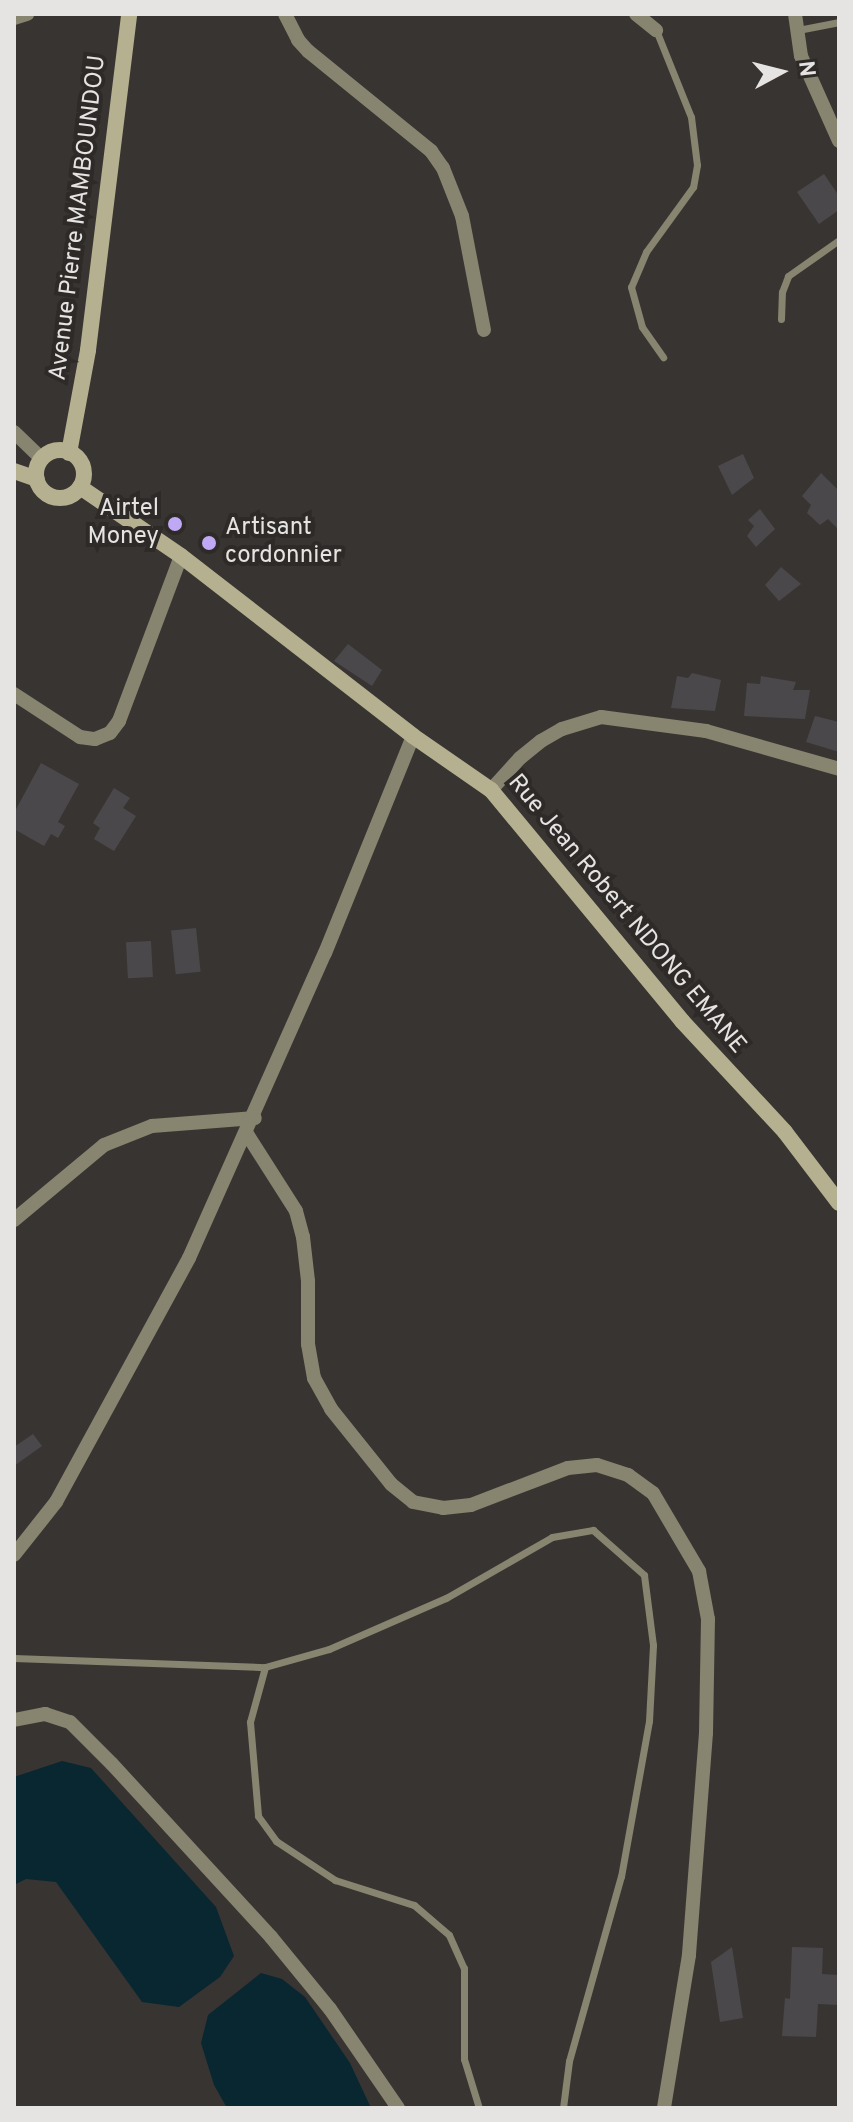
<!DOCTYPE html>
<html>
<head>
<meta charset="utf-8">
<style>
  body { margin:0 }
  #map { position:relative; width:853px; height:2122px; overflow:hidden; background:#383432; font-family:Overpass,sans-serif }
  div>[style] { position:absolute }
  .water>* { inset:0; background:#082731 }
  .building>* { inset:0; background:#4b484c; transform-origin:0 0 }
  .lane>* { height:7px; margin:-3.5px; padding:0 3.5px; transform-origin:3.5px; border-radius:3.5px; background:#87846f }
  .street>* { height:14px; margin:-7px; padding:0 7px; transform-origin:7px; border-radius:7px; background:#87846f }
  .secondary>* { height:16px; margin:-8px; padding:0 8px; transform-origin:8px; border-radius:8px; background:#b5b08f }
  .secondary>.ring { margin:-8px; padding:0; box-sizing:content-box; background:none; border:16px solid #b5b08f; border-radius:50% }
  .dots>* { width:22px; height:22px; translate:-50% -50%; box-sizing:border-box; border:4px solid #2e2a28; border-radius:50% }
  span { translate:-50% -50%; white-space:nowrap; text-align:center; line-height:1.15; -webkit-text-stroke:8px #2e2a28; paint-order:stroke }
  .street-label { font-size:24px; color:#e6e4e3 }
  .poi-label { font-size:24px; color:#e6e4e3 }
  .right { translate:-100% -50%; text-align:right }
  .left { translate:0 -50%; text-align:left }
  .frame { position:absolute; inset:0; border:16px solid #e6e4e3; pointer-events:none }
  .north { position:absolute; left:741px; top:32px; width:80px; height:80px; -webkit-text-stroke:6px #2e2a28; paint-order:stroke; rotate:83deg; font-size:22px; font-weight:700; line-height:32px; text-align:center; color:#e6e4e3 }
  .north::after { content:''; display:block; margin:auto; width:28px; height:36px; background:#e6e4e3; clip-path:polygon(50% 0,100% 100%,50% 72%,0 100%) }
</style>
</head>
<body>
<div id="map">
  <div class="water">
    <div style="clip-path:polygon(62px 1761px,91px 1768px,216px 1907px,234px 1956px,220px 1977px,179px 2007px,142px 2002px,56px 1882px,26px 1879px,14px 1885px,14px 1777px)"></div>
    <div style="clip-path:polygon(261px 1973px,282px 1979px,305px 1997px,350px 2063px,371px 2108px,227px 2108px,214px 2085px,201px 2043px,208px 2015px)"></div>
  </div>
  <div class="building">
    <div style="clip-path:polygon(824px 174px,839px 196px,839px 210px,819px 224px,797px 192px)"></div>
    <div style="clip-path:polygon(743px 454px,754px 478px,732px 495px,718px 466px)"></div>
    <div style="clip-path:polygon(821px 473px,839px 491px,839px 530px,828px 519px,820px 525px,807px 513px,811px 505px,802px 496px)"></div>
    <div style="clip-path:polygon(760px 509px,775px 529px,756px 547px,747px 536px,754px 526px,748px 520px)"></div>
    <div style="clip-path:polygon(781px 567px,801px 584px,779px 601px,765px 585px)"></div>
    <div style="clip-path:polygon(348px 644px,382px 670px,372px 686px,334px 661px)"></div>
    <div style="clip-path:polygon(692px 673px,721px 680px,715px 711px,671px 708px,677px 676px,688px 678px)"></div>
    <div style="clip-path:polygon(761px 676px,796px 682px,793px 690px,810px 690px,805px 719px,744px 716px,747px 683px,760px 684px)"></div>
    <div style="clip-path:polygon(815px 716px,839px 722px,839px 752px,806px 742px)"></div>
    <div style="clip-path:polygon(41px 763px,79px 784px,58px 822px,65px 826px,58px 838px,51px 834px,44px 846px,14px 829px,14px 813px)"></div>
    <div style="clip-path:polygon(114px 788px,130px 798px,123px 808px,136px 816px,114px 851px,94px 839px,100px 828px,93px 823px)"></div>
    <div style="left:196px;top:928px;width:44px;height:25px;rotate:84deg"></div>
    <div style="left:151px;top:941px;width:36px;height:25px;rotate:87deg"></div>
    <div style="clip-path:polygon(33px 1434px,42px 1446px,14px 1466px,14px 1447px)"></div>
    <div style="clip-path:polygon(732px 1947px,743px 2018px,720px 2022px,711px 1962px)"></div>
    <div style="clip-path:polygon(792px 1947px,823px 1948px,822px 1974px,839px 1975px,839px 2005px,818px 2004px,816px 2037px,782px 2036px,785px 1998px,790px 1999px)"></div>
  </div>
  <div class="lane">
    <div style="left:656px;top:30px;width:94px;rotate:68.1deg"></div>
    <div style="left:691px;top:117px;width:48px;rotate:82.9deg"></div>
    <div style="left:697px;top:165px;width:22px;rotate:100deg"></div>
    <div style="left:693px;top:187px;width:80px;rotate:125.9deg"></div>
    <div style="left:646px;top:252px;width:38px;rotate:113deg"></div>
    <div style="left:631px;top:287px;width:41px;rotate:74.6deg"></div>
    <div style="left:642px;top:327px;width:37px;rotate:55deg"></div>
    <div style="left:798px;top:30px;width:42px;rotate:-11deg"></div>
    <div style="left:781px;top:319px;width:27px;rotate:-88deg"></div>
    <div style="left:782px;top:292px;width:17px;rotate:-69deg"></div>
    <div style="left:788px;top:276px;width:62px;rotate:-35.2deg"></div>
    <div style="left:14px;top:1658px;width:251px;rotate:2.1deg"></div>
    <div style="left:265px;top:1667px;width:66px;rotate:-15.7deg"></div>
    <div style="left:329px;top:1649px;width:128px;rotate:-23.6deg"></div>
    <div style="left:446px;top:1598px;width:122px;rotate:-29.9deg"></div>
    <div style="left:552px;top:1537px;width:42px;rotate:-9.7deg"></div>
    <div style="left:593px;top:1530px;width:68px;rotate:41.4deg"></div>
    <div style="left:644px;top:1575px;width:71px;rotate:82.7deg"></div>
    <div style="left:653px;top:1645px;width:76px;rotate:93deg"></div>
    <div style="left:649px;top:1721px;width:158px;rotate:100.2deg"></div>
    <div style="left:621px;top:1876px;width:192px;rotate:105.7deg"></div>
    <div style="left:569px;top:2061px;width:47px;rotate:97.3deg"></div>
    <div style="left:265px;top:1667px;width:57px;rotate:105.3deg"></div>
    <div style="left:250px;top:1722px;width:94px;rotate:85.1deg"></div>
    <div style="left:258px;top:1816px;width:31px;rotate:54deg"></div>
    <div style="left:276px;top:1841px;width:71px;rotate:33.5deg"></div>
    <div style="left:335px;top:1880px;width:83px;rotate:17.6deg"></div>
    <div style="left:414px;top:1905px;width:46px;rotate:40.6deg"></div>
    <div style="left:449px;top:1935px;width:36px;rotate:66deg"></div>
    <div style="left:464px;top:1968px;width:91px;rotate:90deg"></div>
    <div style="left:464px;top:2059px;width:51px;rotate:73deg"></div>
  </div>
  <div class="street">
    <div style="left:285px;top:14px;width:29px;rotate:63deg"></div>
    <div style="left:298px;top:40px;width:15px;rotate:48deg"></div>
    <div style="left:308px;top:51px;width:159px;rotate:39.1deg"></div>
    <div style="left:431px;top:151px;width:21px;rotate:55deg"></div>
    <div style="left:443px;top:168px;width:52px;rotate:68.4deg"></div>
    <div style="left:462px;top:216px;width:116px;rotate:79.1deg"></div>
    <div style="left:636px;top:14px;width:26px;rotate:39deg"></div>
    <div style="left:795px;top:14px;width:42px;rotate:81.9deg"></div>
    <div style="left:801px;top:56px;width:93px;rotate:65.9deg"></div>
    <div style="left:14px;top:18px;width:14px;rotate:-17deg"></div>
    <div style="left:14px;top:432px;width:39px;rotate:44deg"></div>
    <div style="left:14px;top:694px;width:79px;rotate:33.1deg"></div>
    <div style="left:80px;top:737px;width:15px;rotate:8deg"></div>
    <div style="left:95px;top:739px;width:16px;rotate:-22deg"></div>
    <div style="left:110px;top:733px;width:15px;rotate:-53deg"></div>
    <div style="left:119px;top:721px;width:176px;rotate:-69.4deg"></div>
    <div style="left:491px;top:790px;width:43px;rotate:-47.8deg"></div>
    <div style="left:520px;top:758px;width:27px;rotate:-39deg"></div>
    <div style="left:541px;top:741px;width:24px;rotate:-30deg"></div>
    <div style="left:562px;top:729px;width:41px;rotate:-17.1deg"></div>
    <div style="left:601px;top:717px;width:106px;rotate:7.6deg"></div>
    <div style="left:706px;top:731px;width:138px;rotate:15.9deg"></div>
    <div style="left:247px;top:1134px;width:91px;rotate:57.5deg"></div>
    <div style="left:296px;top:1211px;width:27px;rotate:75deg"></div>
    <div style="left:303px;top:1237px;width:44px;rotate:83.5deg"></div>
    <div style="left:308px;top:1281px;width:63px;rotate:90deg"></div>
    <div style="left:308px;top:1344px;width:35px;rotate:80deg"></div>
    <div style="left:314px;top:1378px;width:35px;rotate:61deg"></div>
    <div style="left:331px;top:1409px;width:96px;rotate:51.3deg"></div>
    <div style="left:391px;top:1484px;width:28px;rotate:39deg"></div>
    <div style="left:413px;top:1502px;width:31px;rotate:11deg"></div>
    <div style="left:443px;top:1508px;width:28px;rotate:-6deg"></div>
    <div style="left:471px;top:1505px;width:104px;rotate:-20.9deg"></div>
    <div style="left:568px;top:1468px;width:29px;rotate:-6deg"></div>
    <div style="left:597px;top:1465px;width:33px;rotate:18deg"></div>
    <div style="left:628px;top:1475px;width:31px;rotate:36deg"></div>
    <div style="left:653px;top:1493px;width:91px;rotate:59.5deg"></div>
    <div style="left:699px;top:1571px;width:49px;rotate:79.4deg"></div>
    <div style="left:708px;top:1619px;width:114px;rotate:91deg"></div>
    <div style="left:706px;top:1733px;width:223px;rotate:94.4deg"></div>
    <div style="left:689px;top:1955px;width:155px;rotate:99.3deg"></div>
    <div style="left:14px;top:1220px;width:117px;rotate:-39.8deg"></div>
    <div style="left:104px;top:1145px;width:52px;rotate:-21.6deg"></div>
    <div style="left:152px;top:1126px;width:103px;rotate:-4.4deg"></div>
    <div style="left:14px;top:1555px;width:68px;rotate:-51.6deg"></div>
    <div style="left:56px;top:1502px;width:278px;rotate:-61.4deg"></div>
    <div style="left:189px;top:1258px;width:334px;rotate:-66deg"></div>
    <div style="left:325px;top:953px;width:234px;rotate:-67.9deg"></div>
    <div style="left:14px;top:1720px;width:32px;rotate:-11deg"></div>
    <div style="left:45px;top:1714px;width:26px;rotate:18deg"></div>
    <div style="left:70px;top:1722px;width:59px;rotate:45deg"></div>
    <div style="left:112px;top:1764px;width:235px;rotate:47.4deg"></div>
    <div style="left:271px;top:1937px;width:93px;rotate:50.7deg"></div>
    <div style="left:330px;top:2009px;width:120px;rotate:55.5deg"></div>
  </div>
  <div class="secondary">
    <div class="ring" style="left:36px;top:450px;width:32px;height:32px"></div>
    <div style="left:69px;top:453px;width:105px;rotate:-79.5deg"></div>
    <div style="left:88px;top:350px;width:338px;rotate:-83deg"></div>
    <div style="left:14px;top:471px;width:24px;rotate:19deg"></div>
    <div style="left:80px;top:487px;width:122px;rotate:34.3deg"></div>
    <div style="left:181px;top:556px;width:294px;rotate:37.8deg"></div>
    <div style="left:413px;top:736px;width:95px;rotate:34.7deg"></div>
    <div style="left:491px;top:790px;width:300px;rotate:50.4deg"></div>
    <div style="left:682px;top:1021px;width:151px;rotate:47.1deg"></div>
    <div style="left:785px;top:1132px;width:89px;rotate:52.7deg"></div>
  </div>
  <div class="dots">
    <div style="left:175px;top:524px;background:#bfa8f4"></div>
    <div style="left:209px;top:543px;background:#bfa8f4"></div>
  </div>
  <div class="street-label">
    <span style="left:79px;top:218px;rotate:-83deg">Avenue Pierre MAMBOUNDOU</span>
    <span style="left:626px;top:915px;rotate:50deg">Rue Jean Robert NDONG EMANE</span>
  </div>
  <div class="poi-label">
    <span class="right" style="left:159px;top:524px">Airtel<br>Money</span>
    <span class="left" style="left:225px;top:543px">Artisant<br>cordonnier</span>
  </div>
  <div class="frame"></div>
  <div class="north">N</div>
</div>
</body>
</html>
